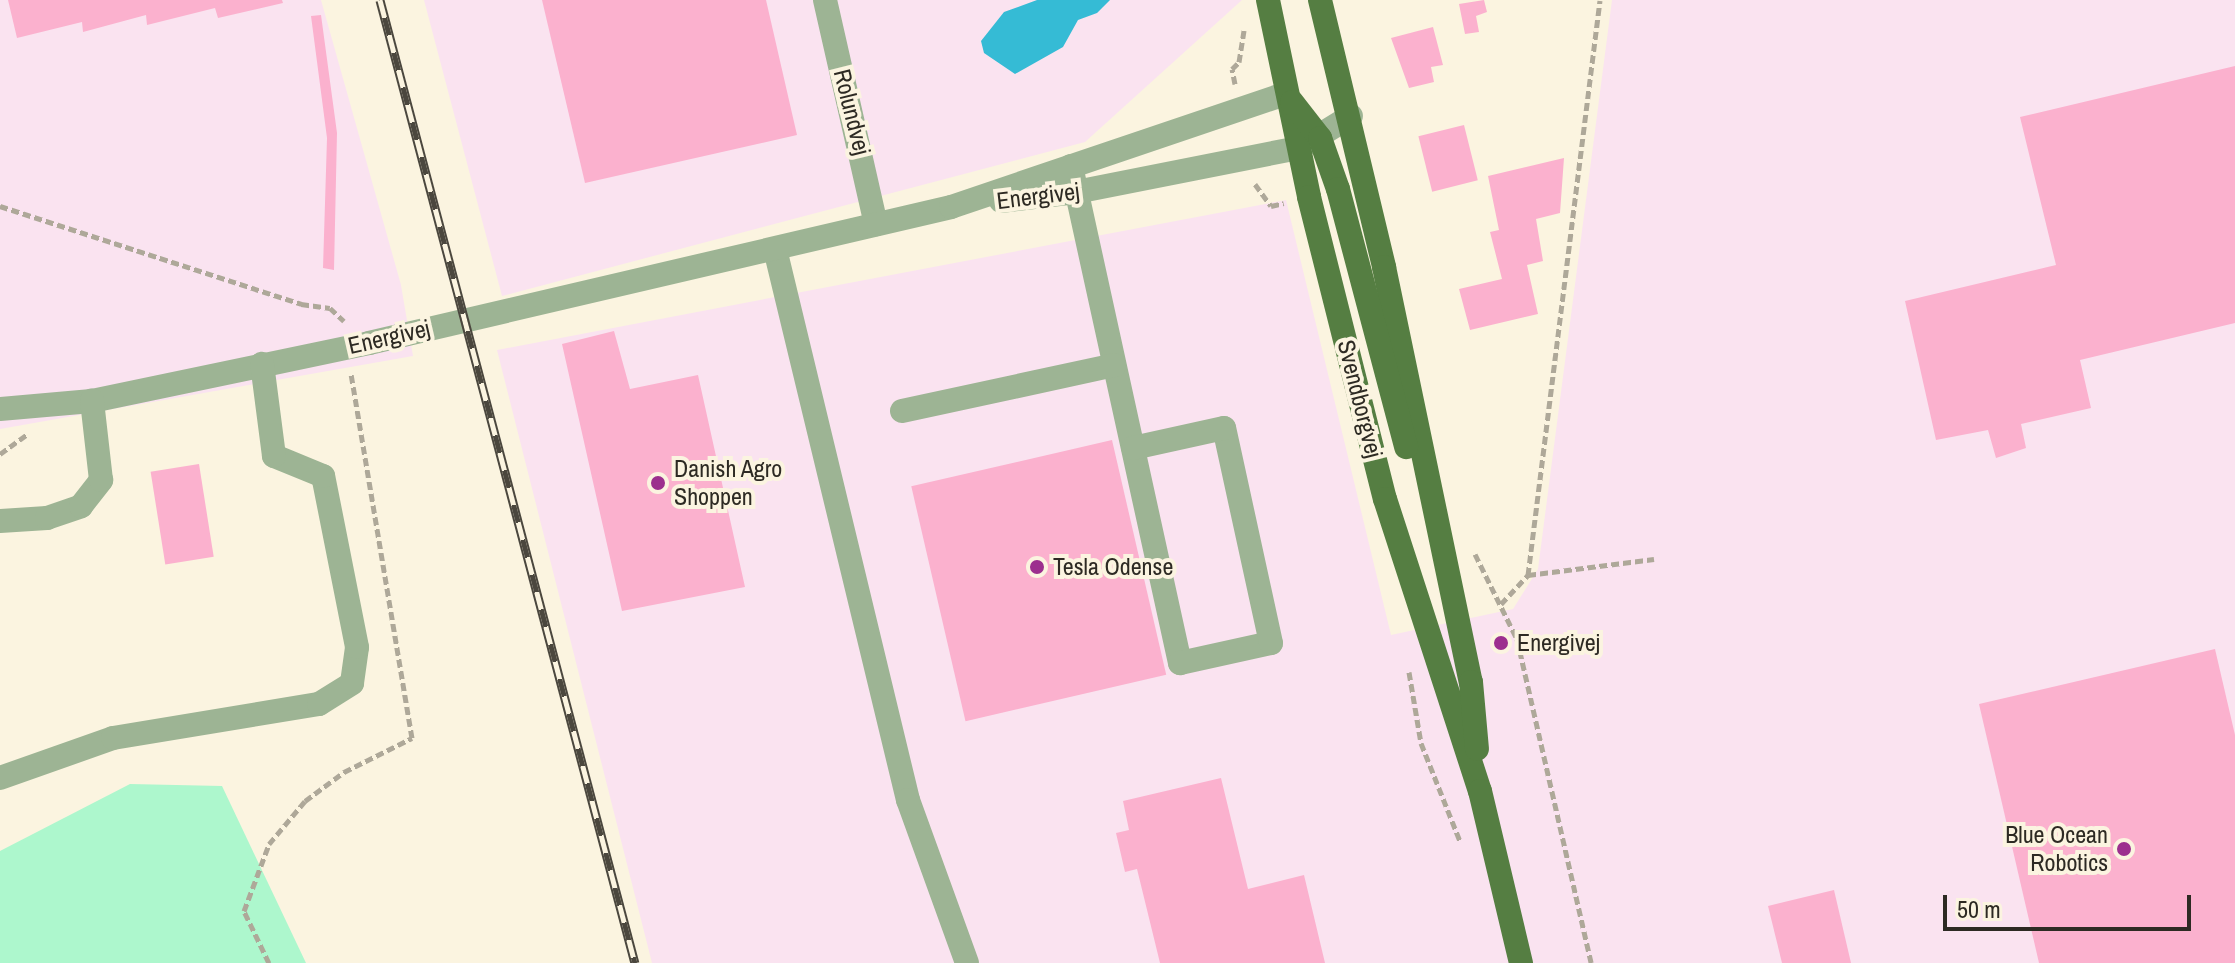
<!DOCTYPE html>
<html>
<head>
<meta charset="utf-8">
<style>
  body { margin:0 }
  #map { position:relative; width:2235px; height:963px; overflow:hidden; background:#fbf4e0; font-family:"Archivo Narrow",sans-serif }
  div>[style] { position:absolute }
  .industrial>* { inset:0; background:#fae3f0 }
  .green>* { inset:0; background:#adf7cd }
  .water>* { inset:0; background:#35bbd5 }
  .building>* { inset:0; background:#fbb1ce; transform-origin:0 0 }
  .path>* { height:5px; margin-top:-2.5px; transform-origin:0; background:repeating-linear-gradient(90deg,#aea899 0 8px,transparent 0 12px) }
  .minor>* { height:24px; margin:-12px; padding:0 12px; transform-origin:12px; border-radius:12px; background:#9db494 }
  .major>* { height:24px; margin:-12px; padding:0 12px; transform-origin:12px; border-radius:12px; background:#557e42 }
  .rail>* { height:9px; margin-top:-4.5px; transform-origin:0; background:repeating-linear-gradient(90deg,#fbf4e0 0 18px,#4b473e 0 36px); box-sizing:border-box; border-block:2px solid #4b473e }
  .dots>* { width:22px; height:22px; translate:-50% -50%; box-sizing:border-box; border:4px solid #fbf4e0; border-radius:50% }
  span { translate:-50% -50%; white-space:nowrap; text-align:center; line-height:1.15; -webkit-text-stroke:8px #fbf4e0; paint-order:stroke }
  .street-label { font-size:24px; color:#2d2a23 }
  .poi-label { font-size:24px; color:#2d2a23 }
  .left { translate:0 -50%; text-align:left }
  .right { translate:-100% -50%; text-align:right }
  .scale { position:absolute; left:1943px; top:895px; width:248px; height:36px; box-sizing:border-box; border:4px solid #2d2a23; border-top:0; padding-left:10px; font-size:24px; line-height:28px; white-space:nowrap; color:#2d2a23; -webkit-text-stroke:6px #fbf4e0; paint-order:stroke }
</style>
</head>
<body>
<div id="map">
  <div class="industrial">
    <div style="clip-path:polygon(0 0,321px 0,401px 285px,413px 356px,0 429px)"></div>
    <div style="clip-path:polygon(424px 0,1242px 0,1085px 142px,502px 296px)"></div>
    <div style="clip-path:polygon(1612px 0,2235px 0,2235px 963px,652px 963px,497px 350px,1286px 200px,1391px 635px,1513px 609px,1538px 569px)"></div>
  </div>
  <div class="green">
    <div style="clip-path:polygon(130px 784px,222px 786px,306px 963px,0 963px,0 851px)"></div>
  </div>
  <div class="water">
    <div style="clip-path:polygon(1037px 0,1110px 0,1097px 13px,1078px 20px,1063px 47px,1015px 74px,984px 53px,981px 41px,1004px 12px)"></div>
  </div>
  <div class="building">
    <div style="clip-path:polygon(8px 0,282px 0,283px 3px,218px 18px,215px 8px,147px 25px,146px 15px,83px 32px,82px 22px,17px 38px)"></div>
    <div style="clip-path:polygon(542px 0,766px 0,797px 135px,585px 183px)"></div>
    <div style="clip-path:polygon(1484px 0,1487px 12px,1476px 16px,1479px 32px,1465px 34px,1459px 4px)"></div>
    <div style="clip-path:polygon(321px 15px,337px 133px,334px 270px,323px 268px,327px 138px,311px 16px)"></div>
    <div style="clip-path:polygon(1433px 27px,1443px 65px,1431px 67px,1434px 82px,1409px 88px,1391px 38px)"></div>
    <div style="clip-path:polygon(2235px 66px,2235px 323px,2080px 360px,2091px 408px,2021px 424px,2026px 448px,1996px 458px,1988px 430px,1936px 440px,1905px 301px,2056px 265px,2020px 117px)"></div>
    <div style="left:1464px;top:125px;width:57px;height:47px;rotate:76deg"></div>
    <div style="clip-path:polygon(1564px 158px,1560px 213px,1536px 219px,1543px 261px,1527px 265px,1538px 314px,1470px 330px,1459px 289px,1502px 279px,1490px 232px,1499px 230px,1488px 176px)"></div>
    <div style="clip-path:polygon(614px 331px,630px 389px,698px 375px,745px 587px,622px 611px,562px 344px)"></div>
    <div style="left:1112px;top:440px;width:241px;height:206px;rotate:77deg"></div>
    <div style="left:199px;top:464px;width:94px;height:49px;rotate:81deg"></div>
    <div style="clip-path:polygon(2215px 649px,2235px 735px,2235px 963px,2039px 963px,1979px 704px)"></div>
    <div style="clip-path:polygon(1221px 778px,1248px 889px,1304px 875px,1325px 963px,1160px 963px,1137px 869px,1125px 872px,1116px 833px,1129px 830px,1123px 801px)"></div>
    <div style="clip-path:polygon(1834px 890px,1851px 963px,1782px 963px,1768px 906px)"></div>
  </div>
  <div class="path">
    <div style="left:1235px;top:84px;width:15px;rotate:-101deg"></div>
    <div style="left:1232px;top:69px;width:10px;rotate:-45deg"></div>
    <div style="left:1239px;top:62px;width:32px;rotate:-81deg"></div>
    <div style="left:1255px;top:184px;width:27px;rotate:54deg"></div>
    <div style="left:1271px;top:206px;width:13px;rotate:-13deg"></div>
    <div style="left:0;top:206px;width:317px;rotate:18deg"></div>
    <div style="left:301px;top:304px;width:29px;rotate:8deg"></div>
    <div style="left:330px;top:308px;width:19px;rotate:43deg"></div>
    <div style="left:0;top:454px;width:34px;rotate:-36deg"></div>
    <div style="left:1475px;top:554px;width:95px;rotate:63.7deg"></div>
    <div style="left:1517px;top:639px;width:332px;rotate:77.1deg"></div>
    <div style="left:1528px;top:575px;width:127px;rotate:-7.2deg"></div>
    <div style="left:1501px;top:604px;width:40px;rotate:-47deg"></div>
    <div style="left:1528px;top:575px;width:579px;rotate:-82.86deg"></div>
    <div style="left:1409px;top:672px;width:72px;rotate:80.4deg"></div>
    <div style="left:1421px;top:743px;width:105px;rotate:68.3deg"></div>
    <div style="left:269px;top:963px;width:58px;rotate:-115.7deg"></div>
    <div style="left:244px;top:911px;width:72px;rotate:-69.5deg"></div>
    <div style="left:269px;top:844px;width:56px;rotate:-50.1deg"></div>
    <div style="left:305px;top:801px;width:49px;rotate:-36.6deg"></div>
    <div style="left:344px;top:772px;width:76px;rotate:-26.6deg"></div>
    <div style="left:412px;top:738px;width:369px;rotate:-99.5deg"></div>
  </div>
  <div class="minor">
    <div style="left:825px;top:0;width:230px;rotate:77.2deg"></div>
    <div style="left:1071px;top:166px;width:509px;rotate:77.63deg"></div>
    <div style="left:1180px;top:663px;width:93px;rotate:-12.4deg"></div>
    <div style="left:1271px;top:643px;width:220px;rotate:-102.3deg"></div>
    <div style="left:1224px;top:428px;width:93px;rotate:167.6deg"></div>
    <div style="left:1001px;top:201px;width:76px;rotate:-6.8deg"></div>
    <div style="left:1076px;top:192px;width:227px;rotate:-11.2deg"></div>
    <div style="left:1299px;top:148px;width:61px;rotate:-31.6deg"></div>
    <div style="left:775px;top:249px;width:567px;rotate:76.43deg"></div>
    <div style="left:908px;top:800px;width:173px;rotate:70.1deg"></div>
    <div style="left:0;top:409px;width:92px;rotate:-5deg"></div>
    <div style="left:92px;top:401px;width:283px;rotate:-11.8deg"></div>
    <div style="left:369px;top:343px;width:598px;rotate:-13.15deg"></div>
    <div style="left:951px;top:207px;width:353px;rotate:-18.7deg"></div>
    <div style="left:902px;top:411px;width:217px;rotate:-12.2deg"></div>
    <div style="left:0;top:521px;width:47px;rotate:-3.7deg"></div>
    <div style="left:47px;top:518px;width:36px;rotate:-19deg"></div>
    <div style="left:81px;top:506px;width:33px;rotate:-52deg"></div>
    <div style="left:101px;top:480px;width:80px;rotate:-96.5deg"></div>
    <div style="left:0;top:778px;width:120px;rotate:-19.5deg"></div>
    <div style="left:113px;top:738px;width:209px;rotate:-9.4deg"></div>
    <div style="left:319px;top:704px;width:39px;rotate:-32deg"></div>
    <div style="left:352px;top:683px;width:36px;rotate:-82deg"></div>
    <div style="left:357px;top:647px;width:174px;rotate:-101.2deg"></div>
    <div style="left:323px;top:476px;width:53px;rotate:-157.8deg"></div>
    <div style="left:274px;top:456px;width:93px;rotate:-97.4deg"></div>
  </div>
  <div class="major">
    <div style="left:1268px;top:0;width:201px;rotate:78.2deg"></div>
    <div style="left:1309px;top:197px;width:311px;rotate:75.9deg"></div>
    <div style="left:1385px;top:499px;width:307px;rotate:72deg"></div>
    <div style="left:1480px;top:791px;width:177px;rotate:76.6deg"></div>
    <div style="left:1320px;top:0;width:275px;rotate:76.5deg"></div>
    <div style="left:1384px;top:267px;width:424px;rotate:78.2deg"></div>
    <div style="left:1471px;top:682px;width:67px;rotate:84.9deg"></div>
    <div style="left:1292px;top:102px;width:46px;rotate:52.1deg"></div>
    <div style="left:1320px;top:138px;width:54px;rotate:70.6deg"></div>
    <div style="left:1338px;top:189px;width:267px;rotate:75.2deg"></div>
  </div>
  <div class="rail">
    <div style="left:380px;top:0;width:996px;rotate:75.17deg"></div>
  </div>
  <div class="dots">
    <div style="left:658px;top:483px;background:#9c2f8e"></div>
    <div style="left:1037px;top:567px;background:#9c2f8e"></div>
    <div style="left:1501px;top:643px;background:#9c2f8e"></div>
    <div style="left:2124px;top:849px;background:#9c2f8e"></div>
  </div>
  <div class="street-label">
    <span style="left:852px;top:112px;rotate:76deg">Rolundvej</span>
    <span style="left:1038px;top:196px;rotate:-7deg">Energivej</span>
    <span style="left:389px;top:337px;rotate:-13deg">Energivej</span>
    <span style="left:1360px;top:399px;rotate:76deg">Svendborgvej</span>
  </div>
  <div class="poi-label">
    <span class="left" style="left:674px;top:483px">Danish Agro<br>Shoppen</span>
    <span class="left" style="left:1053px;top:567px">Tesla Odense</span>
    <span class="left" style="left:1517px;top:643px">Energivej</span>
    <span class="right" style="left:2108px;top:849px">Blue Ocean<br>Robotics</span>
  </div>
  <div class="scale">50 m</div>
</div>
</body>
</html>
